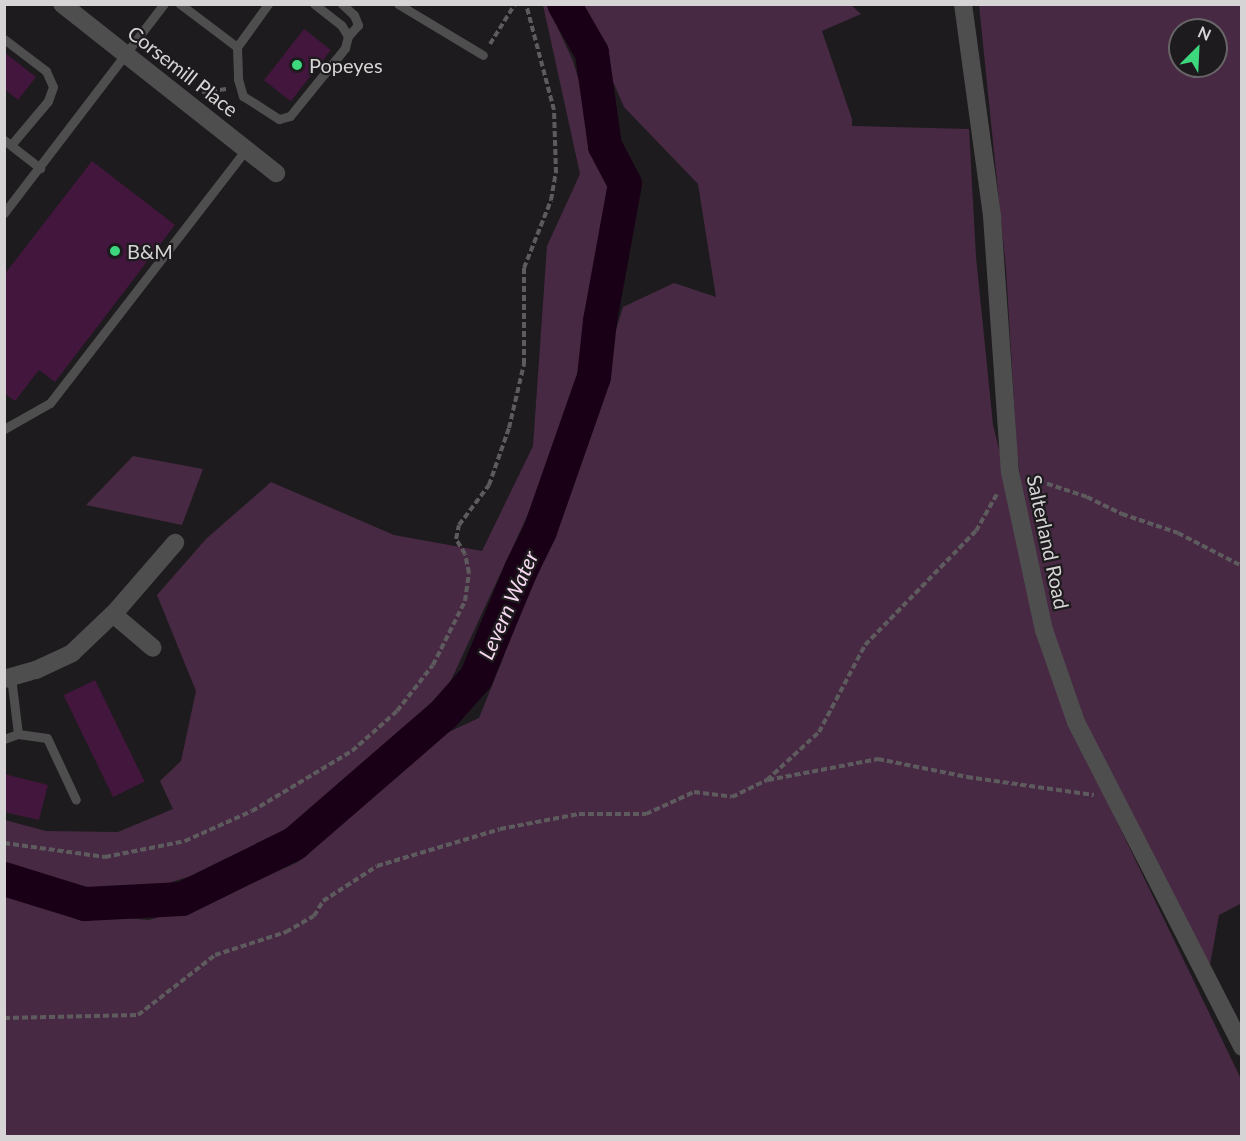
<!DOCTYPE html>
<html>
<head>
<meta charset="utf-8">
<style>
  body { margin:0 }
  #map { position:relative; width:1246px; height:1141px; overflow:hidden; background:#1d1b1d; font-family:Lato,sans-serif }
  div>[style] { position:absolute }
  .green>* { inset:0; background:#482943 }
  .river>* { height:34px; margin:-17px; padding:0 17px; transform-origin:17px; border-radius:17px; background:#190016 }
  .building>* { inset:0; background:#43163d; transform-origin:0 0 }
  .path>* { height:4px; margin-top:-2px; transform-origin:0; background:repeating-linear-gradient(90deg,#5d5b5d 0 6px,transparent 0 9px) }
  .lane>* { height:9px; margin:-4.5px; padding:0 4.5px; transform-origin:4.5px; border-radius:4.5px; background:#4f4e4f }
  .street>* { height:18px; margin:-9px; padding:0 9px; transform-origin:9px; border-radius:9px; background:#4f4e4f }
  .dots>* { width:16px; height:16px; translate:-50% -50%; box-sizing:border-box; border:3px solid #1d1b1d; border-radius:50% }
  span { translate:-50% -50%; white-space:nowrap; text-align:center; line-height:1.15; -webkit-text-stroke:4.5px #1d1b1d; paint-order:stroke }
  .poi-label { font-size:20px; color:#d6d4d5 }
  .left { translate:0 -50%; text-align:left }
  .street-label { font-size:20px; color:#d6d4d5 }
  .water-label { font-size:21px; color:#f9d9f2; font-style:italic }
  .frame { position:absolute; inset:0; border:6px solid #d6d4d5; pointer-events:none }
  .north { position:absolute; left:1168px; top:18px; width:60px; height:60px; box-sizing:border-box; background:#1d1b1d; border:2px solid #676567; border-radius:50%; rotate:24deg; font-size:16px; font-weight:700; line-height:24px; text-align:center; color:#d6d4d5 }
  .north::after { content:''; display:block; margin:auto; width:21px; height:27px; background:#3dd77e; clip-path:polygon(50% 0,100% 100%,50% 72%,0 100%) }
</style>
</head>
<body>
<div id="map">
  <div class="green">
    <div style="clip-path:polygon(543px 5px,547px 5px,573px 61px,609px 183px,584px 361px,546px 475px,447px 689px,284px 838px,234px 862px,150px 889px,86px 891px,5px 862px,5px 820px,46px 831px,118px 832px,173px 809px,160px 781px,181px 761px,196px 691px,157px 595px,206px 539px,271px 482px,394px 535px,482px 551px,533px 446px,547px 246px,580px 174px)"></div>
    <div style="clip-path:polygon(580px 5px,851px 5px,861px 14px,822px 31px,852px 119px,852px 126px,969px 129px,976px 257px,993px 425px,1066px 716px,1241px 1079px,1241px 1136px,5px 1136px,4px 886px,76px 914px,149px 920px,209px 903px,298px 862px,427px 742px,479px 718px,502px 661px,537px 558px,567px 489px,623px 307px,674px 283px,716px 297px,698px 184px,624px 107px)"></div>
    <div style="clip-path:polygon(evenodd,979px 5px,1241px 5px,1242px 903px,1219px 915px,1209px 970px,1110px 776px,1059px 662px,1024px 509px,1017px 451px,1006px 269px,979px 5px,1180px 30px,1216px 30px,1216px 66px,1180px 66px,1180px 30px)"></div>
    <div style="clip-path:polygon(133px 456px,203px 469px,182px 525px,86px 505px)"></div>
  </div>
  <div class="river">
    <div style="left:4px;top:879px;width:85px;rotate:17.2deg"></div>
    <div style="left:85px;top:904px;width:97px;rotate:-3deg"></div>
    <div style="left:182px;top:899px;width:125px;rotate:-26.2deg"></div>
    <div style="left:294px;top:844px;width:197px;rotate:-40.9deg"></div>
    <div style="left:443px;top:715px;width:50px;rotate:-48.3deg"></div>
    <div style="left:476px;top:678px;width:117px;rotate:-67.4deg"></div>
    <div style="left:521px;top:570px;width:43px;rotate:-64deg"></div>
    <div style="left:540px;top:531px;width:163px;rotate:-70.7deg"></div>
    <div style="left:594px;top:377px;width:56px;rotate:-83.9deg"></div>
    <div style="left:600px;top:321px;width:139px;rotate:-79.7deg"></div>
    <div style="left:625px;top:184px;width:43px;rotate:-117.8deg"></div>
    <div style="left:605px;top:146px;width:94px;rotate:-98deg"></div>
    <div style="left:592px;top:53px;width:56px;rotate:-119.7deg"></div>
  </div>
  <div class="building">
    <div style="left:304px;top:29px;width:34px;height:65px;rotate:38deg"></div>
    <div style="clip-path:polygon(4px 52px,36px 77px,18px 100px,4px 89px)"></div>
    <div style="clip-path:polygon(92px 161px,175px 225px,55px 382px,39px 370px,15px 401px,4px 393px,4px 275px)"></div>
    <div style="left:95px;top:680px;width:113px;height:35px;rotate:64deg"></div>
    <div style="clip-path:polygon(4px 774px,48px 785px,39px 820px,4px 812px)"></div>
  </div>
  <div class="path">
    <div style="left:490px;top:44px;width:47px;rotate:-58deg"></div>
    <div style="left:202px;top:92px;width:25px;rotate:-7deg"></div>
    <div style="left:1030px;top:478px;width:60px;rotate:18.4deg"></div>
    <div style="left:1087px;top:497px;width:39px;rotate:26deg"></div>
    <div style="left:1122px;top:514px;width:59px;rotate:18.7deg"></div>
    <div style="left:1178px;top:533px;width:72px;rotate:27.3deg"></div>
    <div style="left:768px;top:780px;width:112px;rotate:-10.8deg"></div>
    <div style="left:878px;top:759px;width:91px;rotate:11.4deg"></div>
    <div style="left:967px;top:777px;width:128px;rotate:8.1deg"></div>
    <div style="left:4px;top:843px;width:102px;rotate:7.9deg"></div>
    <div style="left:105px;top:857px;width:82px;rotate:-11.3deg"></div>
    <div style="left:185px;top:841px;width:73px;rotate:-24.1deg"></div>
    <div style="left:252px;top:811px;width:117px;rotate:-31deg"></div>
    <div style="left:352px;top:751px;width:60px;rotate:-41.6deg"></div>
    <div style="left:397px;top:711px;width:58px;rotate:-52deg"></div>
    <div style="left:433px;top:665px;width:72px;rotate:-63.4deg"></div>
    <div style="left:465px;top:601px;width:28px;rotate:-82deg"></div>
    <div style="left:469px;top:573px;width:19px;rotate:-102deg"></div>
    <div style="left:465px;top:554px;width:17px;rotate:-121deg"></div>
    <div style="left:456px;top:539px;width:14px;rotate:-78deg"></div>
    <div style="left:459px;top:525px;width:50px;rotate:-53.1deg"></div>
    <div style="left:489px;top:485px;width:60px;rotate:-70.7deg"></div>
    <div style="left:509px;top:428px;width:66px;rotate:-76.8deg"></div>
    <div style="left:524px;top:364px;width:96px;rotate:-90deg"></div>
    <div style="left:524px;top:268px;width:73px;rotate:-68.3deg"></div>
    <div style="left:551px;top:200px;width:27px;rotate:-80deg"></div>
    <div style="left:556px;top:173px;width:63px;rotate:-91.8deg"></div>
    <div style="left:554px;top:110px;width:110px;rotate:-104.8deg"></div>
    <div style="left:4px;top:1018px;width:134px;rotate:-1.3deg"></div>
    <div style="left:138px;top:1015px;width:98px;rotate:-37.9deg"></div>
    <div style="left:215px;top:955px;width:75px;rotate:-17.9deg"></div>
    <div style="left:286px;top:932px;width:32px;rotate:-30deg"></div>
    <div style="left:314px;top:916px;width:17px;rotate:-59deg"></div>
    <div style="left:323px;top:901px;width:64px;rotate:-32.9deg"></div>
    <div style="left:377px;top:866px;width:128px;rotate:-16.7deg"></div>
    <div style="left:500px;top:829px;width:80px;rotate:-10.8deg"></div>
    <div style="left:579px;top:814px;width:67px"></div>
    <div style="left:646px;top:814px;width:53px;rotate:-24.6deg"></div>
    <div style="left:694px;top:792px;width:38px;rotate:7deg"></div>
    <div style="left:732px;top:797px;width:39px;rotate:-26deg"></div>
    <div style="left:767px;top:780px;width:71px;rotate:-42.7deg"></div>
    <div style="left:819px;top:732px;width:98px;rotate:-62.1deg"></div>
    <div style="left:865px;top:645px;width:159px;rotate:-45.8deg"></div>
    <div style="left:976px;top:531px;width:43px;rotate:-60.4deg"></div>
  </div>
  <div class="lane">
    <div style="left:180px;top:4px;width:71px;rotate:37deg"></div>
    <div style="left:237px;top:47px;width:53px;rotate:-54.2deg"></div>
    <div style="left:342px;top:4px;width:16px;rotate:43deg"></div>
    <div style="left:354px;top:15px;width:11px;rotate:68deg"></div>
    <div style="left:358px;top:25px;width:15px;rotate:132deg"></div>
    <div style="left:398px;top:4px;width:99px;rotate:31deg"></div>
    <div style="left:4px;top:39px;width:53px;rotate:37.3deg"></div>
    <div style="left:46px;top:71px;width:17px;rotate:66deg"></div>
    <div style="left:53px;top:87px;width:15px;rotate:110deg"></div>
    <div style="left:48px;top:101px;width:57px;rotate:130.1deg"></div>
    <div style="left:237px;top:47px;width:32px;rotate:88deg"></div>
    <div style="left:238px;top:79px;width:18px;rotate:74deg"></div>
    <div style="left:243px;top:96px;width:43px;rotate:32.6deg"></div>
    <div style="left:279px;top:119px;width:11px;rotate:-15deg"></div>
    <div style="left:290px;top:116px;width:87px;rotate:-51deg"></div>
    <div style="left:345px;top:48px;width:12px;rotate:-76deg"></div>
    <div style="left:348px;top:36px;width:13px;rotate:-122deg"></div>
    <div style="left:341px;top:25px;width:34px;rotate:-142deg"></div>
    <div style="left:4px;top:140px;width:46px;rotate:37.9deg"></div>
    <div style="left:4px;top:213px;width:263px;rotate:-52.6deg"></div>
    <div style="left:4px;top:429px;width:53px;rotate:-29.5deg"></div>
    <div style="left:50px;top:403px;width:321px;rotate:-52.3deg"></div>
    <div style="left:11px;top:677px;width:57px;rotate:83deg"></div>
    <div style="left:18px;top:734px;width:29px;rotate:8deg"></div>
    <div style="left:47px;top:738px;width:68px;rotate:64.9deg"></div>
    <div style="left:4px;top:739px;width:15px;rotate:-20deg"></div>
  </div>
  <div class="street">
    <div style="left:62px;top:4px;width:273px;rotate:38.3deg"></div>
    <div style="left:963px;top:4px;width:214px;rotate:82.2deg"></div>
    <div style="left:992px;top:216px;width:257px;rotate:86deg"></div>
    <div style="left:1010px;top:472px;width:162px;rotate:77.9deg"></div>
    <div style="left:1044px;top:630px;width:97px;rotate:70.8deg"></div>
    <div style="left:1076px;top:722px;width:365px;rotate:62.9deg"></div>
    <div style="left:113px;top:614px;width:52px;rotate:40.4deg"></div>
    <div style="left:4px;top:679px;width:33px;rotate:-16deg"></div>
    <div style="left:36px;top:670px;width:40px;rotate:-25deg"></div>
    <div style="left:72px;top:653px;width:62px;rotate:-43.7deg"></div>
    <div style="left:117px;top:610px;width:89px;rotate:-49.1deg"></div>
  </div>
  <div class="dots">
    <div style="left:297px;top:65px;background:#3dd77e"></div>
    <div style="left:115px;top:251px;background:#3dd77e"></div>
  </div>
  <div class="poi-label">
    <span class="left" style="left:309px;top:65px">Popeyes</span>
    <span class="left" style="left:127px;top:251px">B&amp;M</span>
  </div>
  <div class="street-label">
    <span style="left:183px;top:71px;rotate:38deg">Corsemill Place</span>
    <span style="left:1048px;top:542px;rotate:78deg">Salterland Road</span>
  </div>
  <div class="water-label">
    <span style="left:508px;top:605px;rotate:-66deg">Levern Water</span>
  </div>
  <div class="frame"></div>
  <div class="north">N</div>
</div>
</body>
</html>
